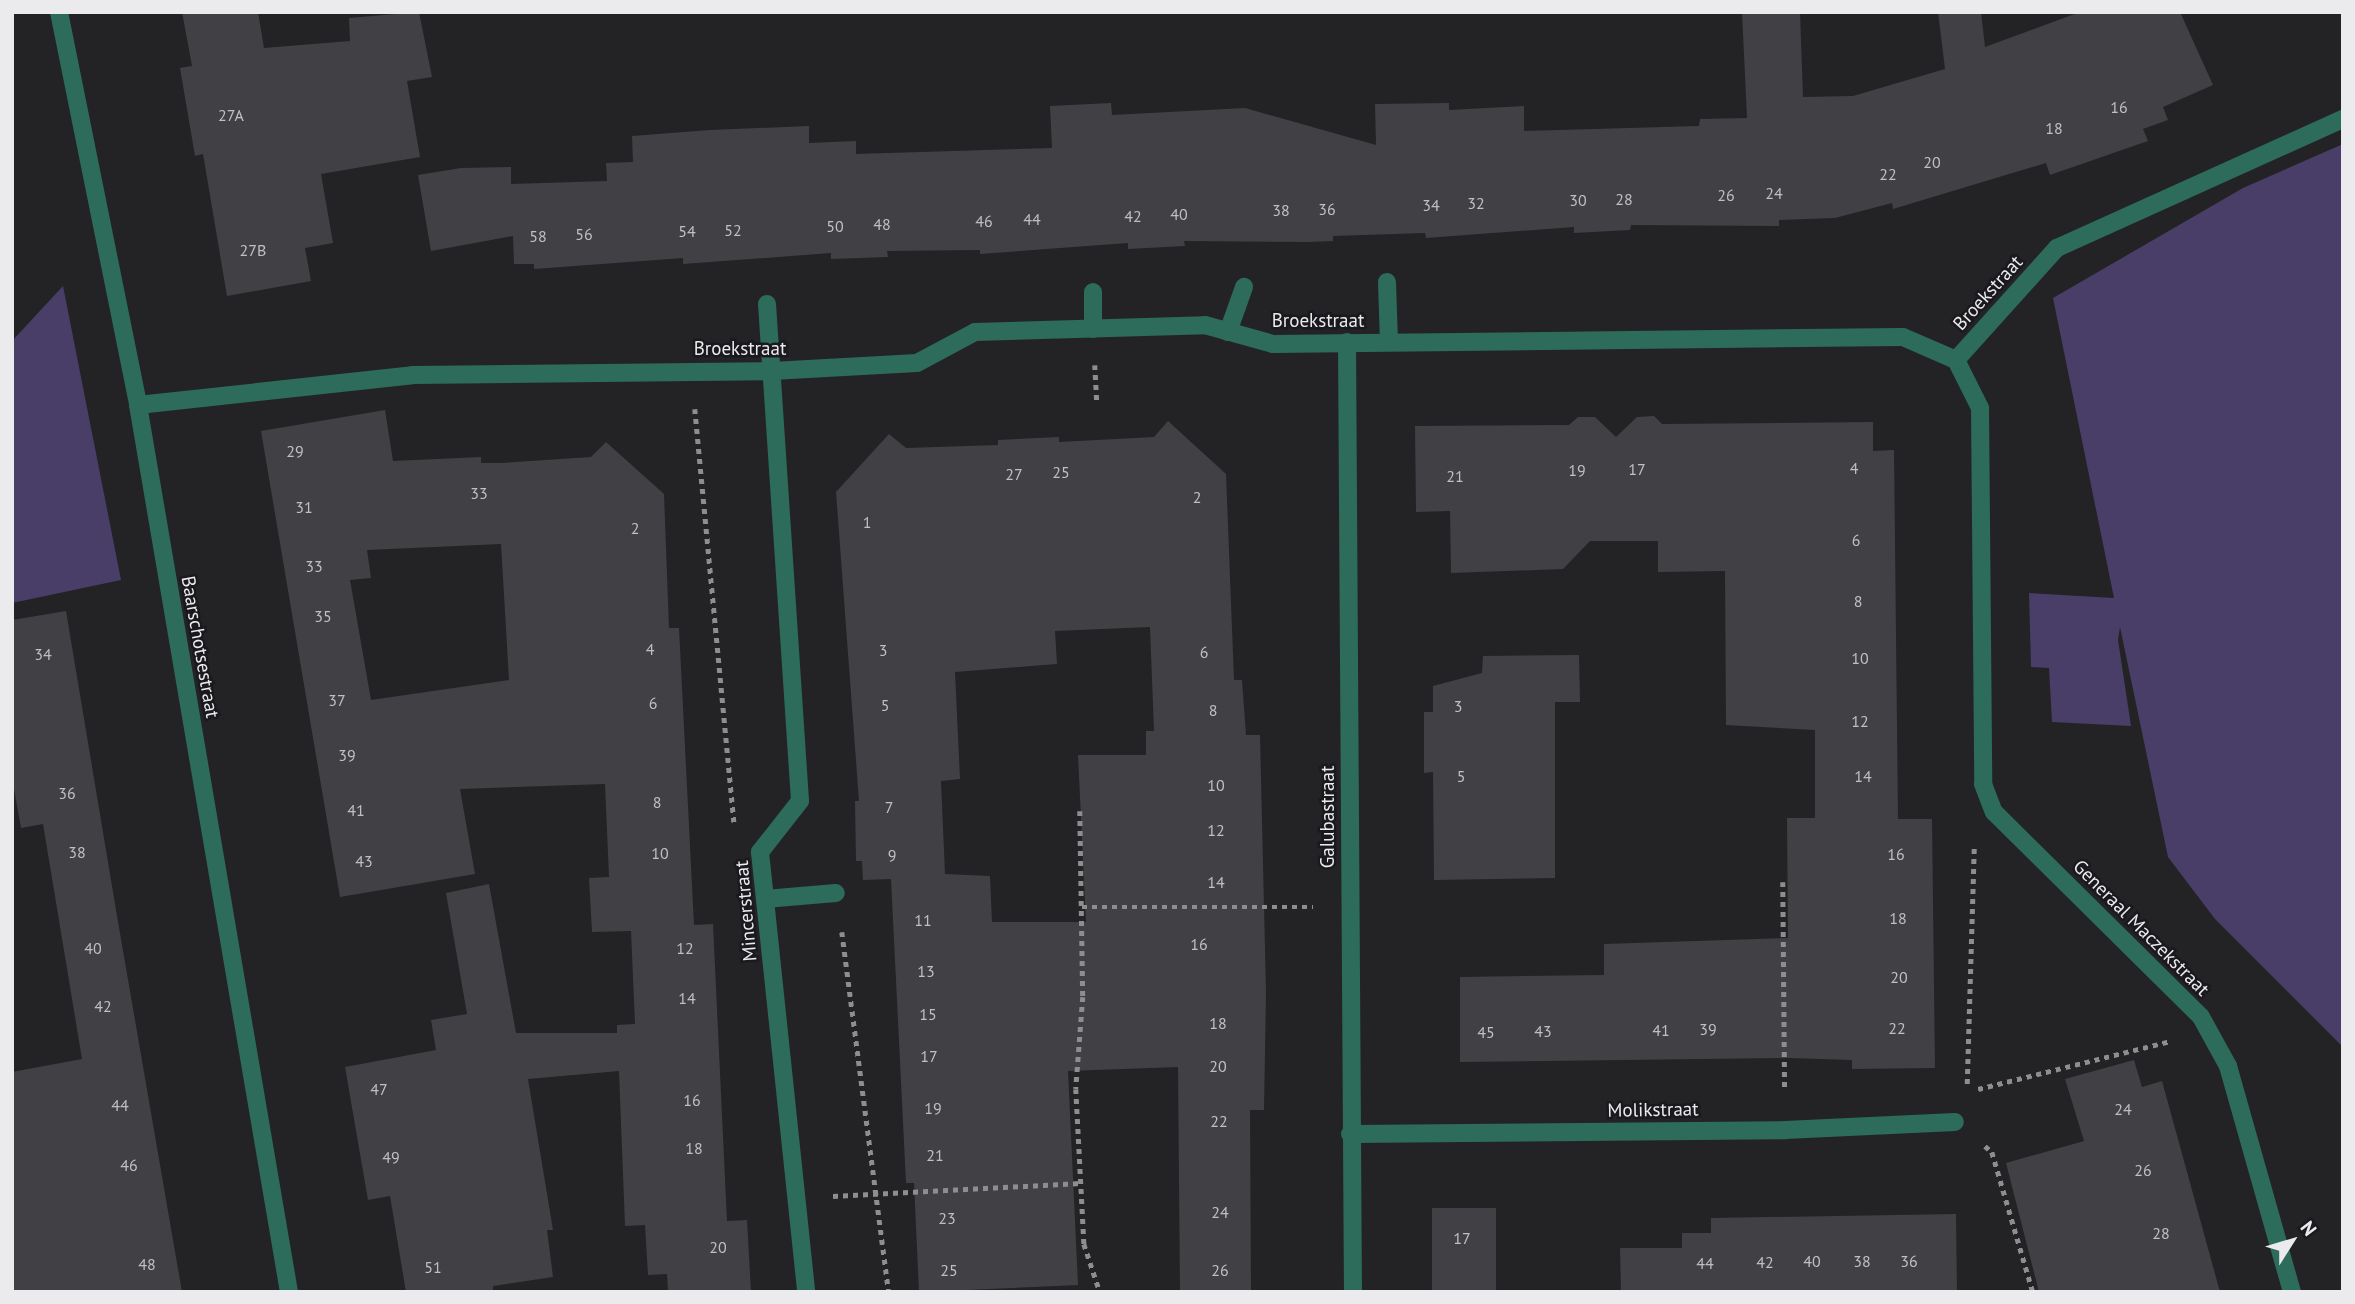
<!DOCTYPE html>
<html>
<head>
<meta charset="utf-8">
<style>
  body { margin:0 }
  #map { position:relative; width:2355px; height:1304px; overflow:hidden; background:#232326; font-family:"PT Sans",sans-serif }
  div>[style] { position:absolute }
  .green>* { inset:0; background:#493e67 }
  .building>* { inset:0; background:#414044; transform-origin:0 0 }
  .path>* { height:4.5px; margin-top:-2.25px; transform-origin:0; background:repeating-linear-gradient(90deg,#8e8e91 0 5px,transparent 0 10px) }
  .minor>* { height:18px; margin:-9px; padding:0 9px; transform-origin:9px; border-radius:9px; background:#2d6c5a }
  span { translate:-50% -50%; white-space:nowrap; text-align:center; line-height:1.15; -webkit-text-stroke:5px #1a191d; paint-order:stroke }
  .number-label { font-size:16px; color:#c0c0c3 }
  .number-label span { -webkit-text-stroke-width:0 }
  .street-label { font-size:19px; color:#ebebed }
  .frame { position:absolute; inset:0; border:14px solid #ebebed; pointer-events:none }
  .north { position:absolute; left:2257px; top:1206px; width:70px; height:70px; -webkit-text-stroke:5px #1a191d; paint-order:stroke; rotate:53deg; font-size:19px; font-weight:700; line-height:28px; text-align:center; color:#ebebed }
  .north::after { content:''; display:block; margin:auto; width:24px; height:32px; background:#ebebed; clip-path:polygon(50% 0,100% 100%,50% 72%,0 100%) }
</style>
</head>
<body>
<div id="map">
  <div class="green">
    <div style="clip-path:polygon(2343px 144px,2343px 1047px,2215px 919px,2168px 857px,2120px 627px,2118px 640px,2131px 726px,2052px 722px,2049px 668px,2031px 667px,2029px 593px,2114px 598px,2053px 298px,2243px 188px)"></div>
    <div style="clip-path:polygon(63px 286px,121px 580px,12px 603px,12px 341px)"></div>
  </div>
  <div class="building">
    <div style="clip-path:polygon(182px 12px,258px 12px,264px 48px,350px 41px,349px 18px,419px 12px,432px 77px,407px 81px,420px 157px,321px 174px,333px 243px,305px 248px,311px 281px,227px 296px,203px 154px,195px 156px,180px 68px,192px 66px)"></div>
    <div style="clip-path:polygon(1742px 12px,1800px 12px,1803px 97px,1853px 96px,1945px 69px,1938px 12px,1981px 12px,1985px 47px,2080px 12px,2180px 12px,2213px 85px,2163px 107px,2168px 120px,2143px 129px,2148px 141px,2050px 175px,2046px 163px,1893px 209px,1892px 203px,1835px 218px,1779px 220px,1779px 226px,1631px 225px,1630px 230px,1574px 233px,1574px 227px,1426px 238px,1425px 233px,1333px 236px,1333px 241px,1308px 242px,1184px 241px,1185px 246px,1128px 249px,1128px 243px,980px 254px,980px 250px,887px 251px,888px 257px,831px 259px,831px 253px,683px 264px,683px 258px,534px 269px,534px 264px,514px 264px,513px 236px,431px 251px,418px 175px,461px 168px,511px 167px,511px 184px,607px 181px,606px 163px,633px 162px,632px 136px,710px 130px,809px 126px,809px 143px,856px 141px,856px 154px,1052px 148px,1050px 106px,1111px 103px,1112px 115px,1245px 108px,1376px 145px,1375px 104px,1449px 103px,1449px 110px,1524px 106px,1524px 131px,1699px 126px,1700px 119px,1747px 118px)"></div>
    <div style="clip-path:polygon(evenodd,385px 410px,393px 461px,481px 457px,481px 463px,501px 463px,591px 457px,606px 442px,664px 494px,669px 628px,679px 628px,694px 925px,713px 924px,727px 1221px,747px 1220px,751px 1292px,668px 1292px,667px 1274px,648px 1275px,645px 1225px,625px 1226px,619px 1071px,528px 1079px,553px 1230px,547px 1230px,553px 1277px,493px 1286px,493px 1292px,406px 1292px,390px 1196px,368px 1200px,345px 1067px,436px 1050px,431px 1020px,467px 1014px,446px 893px,489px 884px,516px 1033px,617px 1033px,617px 1025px,635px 1024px,631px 931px,592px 932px,589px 878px,609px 877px,605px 784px,460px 789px,475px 874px,340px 897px,261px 431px,385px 410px,501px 544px,509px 680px,371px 700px,350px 580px,371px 578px,367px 550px,501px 544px)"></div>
    <div style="clip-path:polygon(1654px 416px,1662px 424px,1873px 422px,1873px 451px,1894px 450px,1898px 819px,1932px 819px,1935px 1068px,1852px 1069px,1852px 1060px,1790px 1058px,1460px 1062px,1460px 977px,1604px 975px,1604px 944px,1788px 938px,1787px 818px,1815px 818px,1815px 730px,1726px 725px,1725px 571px,1658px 572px,1658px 541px,1590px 541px,1563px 569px,1451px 573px,1450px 511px,1416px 512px,1415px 426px,1569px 425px,1578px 417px,1595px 417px,1616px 437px,1637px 417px)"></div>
    <div style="clip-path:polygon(evenodd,1168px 421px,1226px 474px,1234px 680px,1242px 680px,1246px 735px,1260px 735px,1266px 992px,1264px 1110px,1250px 1110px,1251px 1292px,1180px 1292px,1178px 1067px,1068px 1071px,1078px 1285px,919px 1292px,914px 1183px,906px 1183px,891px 879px,863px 880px,862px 861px,856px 861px,855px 801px,859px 801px,836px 492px,889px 434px,906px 448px,998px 445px,998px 440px,1059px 437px,1059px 442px,1154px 437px,1168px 421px,1150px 627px,1154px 731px,1146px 731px,1146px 755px,1078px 755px,1086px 922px,992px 922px,990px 876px,945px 874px,941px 781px,960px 779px,955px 672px,1057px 664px,1055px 631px,1150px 627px)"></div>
    <div style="clip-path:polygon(66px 611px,117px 916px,182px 1292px,12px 1292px,12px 1072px,82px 1059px,43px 824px,21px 828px,12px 778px,12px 620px)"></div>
    <div style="clip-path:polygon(1579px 655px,1580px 702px,1555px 702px,1555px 878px,1434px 880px,1433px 772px,1424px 773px,1424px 712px,1433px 712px,1433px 686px,1482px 673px,1483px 656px)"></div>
    <div style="clip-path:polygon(2134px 1060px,2142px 1087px,2162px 1081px,2220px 1292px,2039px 1292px,2006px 1163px,2084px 1141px,2065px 1079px)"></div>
    <div style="left:1432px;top:1208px;width:64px;height:84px"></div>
    <div style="clip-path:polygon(1956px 1214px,1957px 1292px,1621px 1292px,1620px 1248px,1682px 1248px,1682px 1233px,1711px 1233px,1711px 1218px)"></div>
  </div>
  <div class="path">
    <div style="left:1095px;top:365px;width:38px;rotate:87deg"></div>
    <div style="left:695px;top:409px;width:415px;rotate:84.6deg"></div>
    <div style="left:1080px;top:811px;width:186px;rotate:89.1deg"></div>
    <div style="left:1083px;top:997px;width:92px;rotate:94.4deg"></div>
    <div style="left:1076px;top:1089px;width:155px;rotate:87deg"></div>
    <div style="left:1084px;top:1244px;width:51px;rotate:71.6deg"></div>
    <div style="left:1783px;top:882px;width:209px;rotate:89.5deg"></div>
    <div style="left:1082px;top:907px;width:231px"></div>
    <div style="left:842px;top:932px;width:363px;rotate:82.6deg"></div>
    <div style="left:1967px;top:1084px;width:236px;rotate:-88.3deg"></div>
    <div style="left:1978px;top:1089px;width:198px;rotate:-14deg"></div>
    <div style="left:1985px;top:1146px;width:9px;rotate:41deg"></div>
    <div style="left:1992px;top:1152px;width:146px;rotate:73.7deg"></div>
    <div style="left:833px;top:1196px;width:248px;rotate:-3deg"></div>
  </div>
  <div class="minor">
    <div style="left:59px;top:12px;width:401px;rotate:78.6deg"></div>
    <div style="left:138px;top:405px;width:900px;rotate:80.34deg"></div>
    <div style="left:1387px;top:282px;width:60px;rotate:88.1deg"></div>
    <div style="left:1093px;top:292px;width:37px;rotate:90deg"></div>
    <div style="left:767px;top:304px;width:498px;rotate:86.2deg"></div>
    <div style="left:800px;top:801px;width:65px;rotate:128.1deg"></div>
    <div style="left:760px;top:852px;width:442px;rotate:84deg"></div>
    <div style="left:1228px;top:332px;width:48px;rotate:-70.4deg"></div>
    <div style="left:1347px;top:342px;width:950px;rotate:89.64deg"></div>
    <div style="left:1956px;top:360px;width:54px;rotate:63.4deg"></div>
    <div style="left:1980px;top:408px;width:376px;rotate:89.5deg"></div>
    <div style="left:1983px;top:784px;width:30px;rotate:69deg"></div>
    <div style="left:1994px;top:812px;width:291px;rotate:44.7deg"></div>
    <div style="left:2201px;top:1017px;width:56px;rotate:61.1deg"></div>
    <div style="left:2228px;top:1066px;width:235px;rotate:74.2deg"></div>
    <div style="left:138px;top:405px;width:276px;rotate:-6.2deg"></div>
    <div style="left:412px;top:375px;width:360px;rotate:-0.6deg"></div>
    <div style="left:772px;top:371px;width:145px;rotate:-3.2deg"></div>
    <div style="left:917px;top:363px;width:66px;rotate:-28.1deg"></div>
    <div style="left:975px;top:332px;width:230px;rotate:-1.7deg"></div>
    <div style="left:1205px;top:325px;width:71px;rotate:15.6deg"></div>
    <div style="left:1273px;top:344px;width:630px;rotate:-0.64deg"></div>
    <div style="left:1903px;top:337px;width:58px;rotate:23.5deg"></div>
    <div style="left:1956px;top:360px;width:151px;rotate:-48deg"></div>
    <div style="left:2057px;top:248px;width:314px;rotate:-24.3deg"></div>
    <div style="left:765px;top:899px;width:71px;rotate:-4.8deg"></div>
    <div style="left:1350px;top:1134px;width:435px;rotate:-0.5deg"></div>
    <div style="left:1785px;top:1130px;width:170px;rotate:-2.7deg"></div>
  </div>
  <div class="number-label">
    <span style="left:2119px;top:107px">16</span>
    <span style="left:231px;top:115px">27A</span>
    <span style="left:2054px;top:128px">18</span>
    <span style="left:1932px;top:162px">20</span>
    <span style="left:1888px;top:174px">22</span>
    <span style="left:1774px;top:193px">24</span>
    <span style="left:1726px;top:195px">26</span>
    <span style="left:1624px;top:199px">28</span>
    <span style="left:1578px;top:200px">30</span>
    <span style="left:1476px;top:203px">32</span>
    <span style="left:1431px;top:205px">34</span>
    <span style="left:1327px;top:209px">36</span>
    <span style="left:1281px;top:210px">38</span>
    <span style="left:1179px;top:214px">40</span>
    <span style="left:1133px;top:216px">42</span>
    <span style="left:1032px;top:219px">44</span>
    <span style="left:984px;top:221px">46</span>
    <span style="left:882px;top:224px">48</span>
    <span style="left:835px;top:226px">50</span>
    <span style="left:733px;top:230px">52</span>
    <span style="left:687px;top:231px">54</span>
    <span style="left:584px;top:234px">56</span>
    <span style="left:538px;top:236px">58</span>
    <span style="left:253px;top:250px">27B</span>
    <span style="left:295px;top:451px">29</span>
    <span style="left:1854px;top:468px">4</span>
    <span style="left:1637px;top:469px">17</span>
    <span style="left:1577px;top:470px">19</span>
    <span style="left:1061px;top:472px">25</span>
    <span style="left:1014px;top:474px">27</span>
    <span style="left:1455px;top:476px">21</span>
    <span style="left:479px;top:493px">33</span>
    <span style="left:1197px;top:497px">2</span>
    <span style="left:304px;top:507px">31</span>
    <span style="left:867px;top:522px">1</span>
    <span style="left:635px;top:528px">2</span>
    <span style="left:1856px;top:540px">6</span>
    <span style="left:314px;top:566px">33</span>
    <span style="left:1858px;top:601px">8</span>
    <span style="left:323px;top:616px">35</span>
    <span style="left:650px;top:649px">4</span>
    <span style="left:883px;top:650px">3</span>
    <span style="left:1204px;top:652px">6</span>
    <span style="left:43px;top:654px">34</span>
    <span style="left:1860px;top:658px">10</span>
    <span style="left:337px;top:700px">37</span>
    <span style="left:653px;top:703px">6</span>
    <span style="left:885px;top:705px">5</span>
    <span style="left:1458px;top:706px">3</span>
    <span style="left:1213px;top:710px">8</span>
    <span style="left:1860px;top:721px">12</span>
    <span style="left:347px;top:755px">39</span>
    <span style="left:1461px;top:776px">5</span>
    <span style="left:1863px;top:776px">14</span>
    <span style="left:1216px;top:785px">10</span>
    <span style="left:67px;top:793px">36</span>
    <span style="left:657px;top:802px">8</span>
    <span style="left:889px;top:807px">7</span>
    <span style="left:356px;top:810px">41</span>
    <span style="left:1216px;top:830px">12</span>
    <span style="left:77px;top:852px">38</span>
    <span style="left:660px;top:853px">10</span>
    <span style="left:1896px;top:854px">16</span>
    <span style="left:892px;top:855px">9</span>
    <span style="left:364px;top:861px">43</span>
    <span style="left:1216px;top:882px">14</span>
    <span style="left:1898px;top:918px">18</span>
    <span style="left:923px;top:920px">11</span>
    <span style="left:1199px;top:944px">16</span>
    <span style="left:93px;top:948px">40</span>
    <span style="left:685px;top:948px">12</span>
    <span style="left:926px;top:971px">13</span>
    <span style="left:1899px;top:977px">20</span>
    <span style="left:687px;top:998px">14</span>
    <span style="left:103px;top:1006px">42</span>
    <span style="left:928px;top:1014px">15</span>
    <span style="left:1218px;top:1023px">18</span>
    <span style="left:1897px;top:1028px">22</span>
    <span style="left:1708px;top:1029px">39</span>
    <span style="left:1661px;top:1030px">41</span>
    <span style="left:1543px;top:1031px">43</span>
    <span style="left:1486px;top:1032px">45</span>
    <span style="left:929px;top:1056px">17</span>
    <span style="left:1218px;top:1066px">20</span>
    <span style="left:379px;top:1089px">47</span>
    <span style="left:692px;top:1100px">16</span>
    <span style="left:120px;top:1105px">44</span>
    <span style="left:933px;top:1108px">19</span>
    <span style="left:2123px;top:1109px">24</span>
    <span style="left:1219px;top:1121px">22</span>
    <span style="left:694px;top:1148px">18</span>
    <span style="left:935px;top:1155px">21</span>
    <span style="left:391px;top:1157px">49</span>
    <span style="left:129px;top:1165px">46</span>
    <span style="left:2143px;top:1170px">26</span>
    <span style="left:1220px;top:1212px">24</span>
    <span style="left:947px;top:1218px">23</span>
    <span style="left:2161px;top:1233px">28</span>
    <span style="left:1462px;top:1238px">17</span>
    <span style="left:718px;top:1247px">20</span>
    <span style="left:1812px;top:1261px">40</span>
    <span style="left:1862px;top:1261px">38</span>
    <span style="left:1909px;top:1261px">36</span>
    <span style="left:1765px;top:1262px">42</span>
    <span style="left:1705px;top:1263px">44</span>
    <span style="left:147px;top:1264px">48</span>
    <span style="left:433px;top:1267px">51</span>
    <span style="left:949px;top:1270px">25</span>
    <span style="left:1220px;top:1270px">26</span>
  </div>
  <div class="street-label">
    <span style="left:1988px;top:293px;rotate:-48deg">Broekstraat</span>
    <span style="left:1318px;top:321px">Broekstraat</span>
    <span style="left:740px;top:349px">Broekstraat</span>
    <span style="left:200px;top:647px;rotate:80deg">Baarschotsestraat</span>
    <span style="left:1328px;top:817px;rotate:-90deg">Galubastraat</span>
    <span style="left:746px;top:911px;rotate:-95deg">Mincerstraat</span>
    <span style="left:2141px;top:928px;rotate:45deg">Generaal Maczekstraat</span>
    <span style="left:1653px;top:1110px;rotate:-1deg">Molikstraat</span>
  </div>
  <div class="frame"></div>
  <div class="north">N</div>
</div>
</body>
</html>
